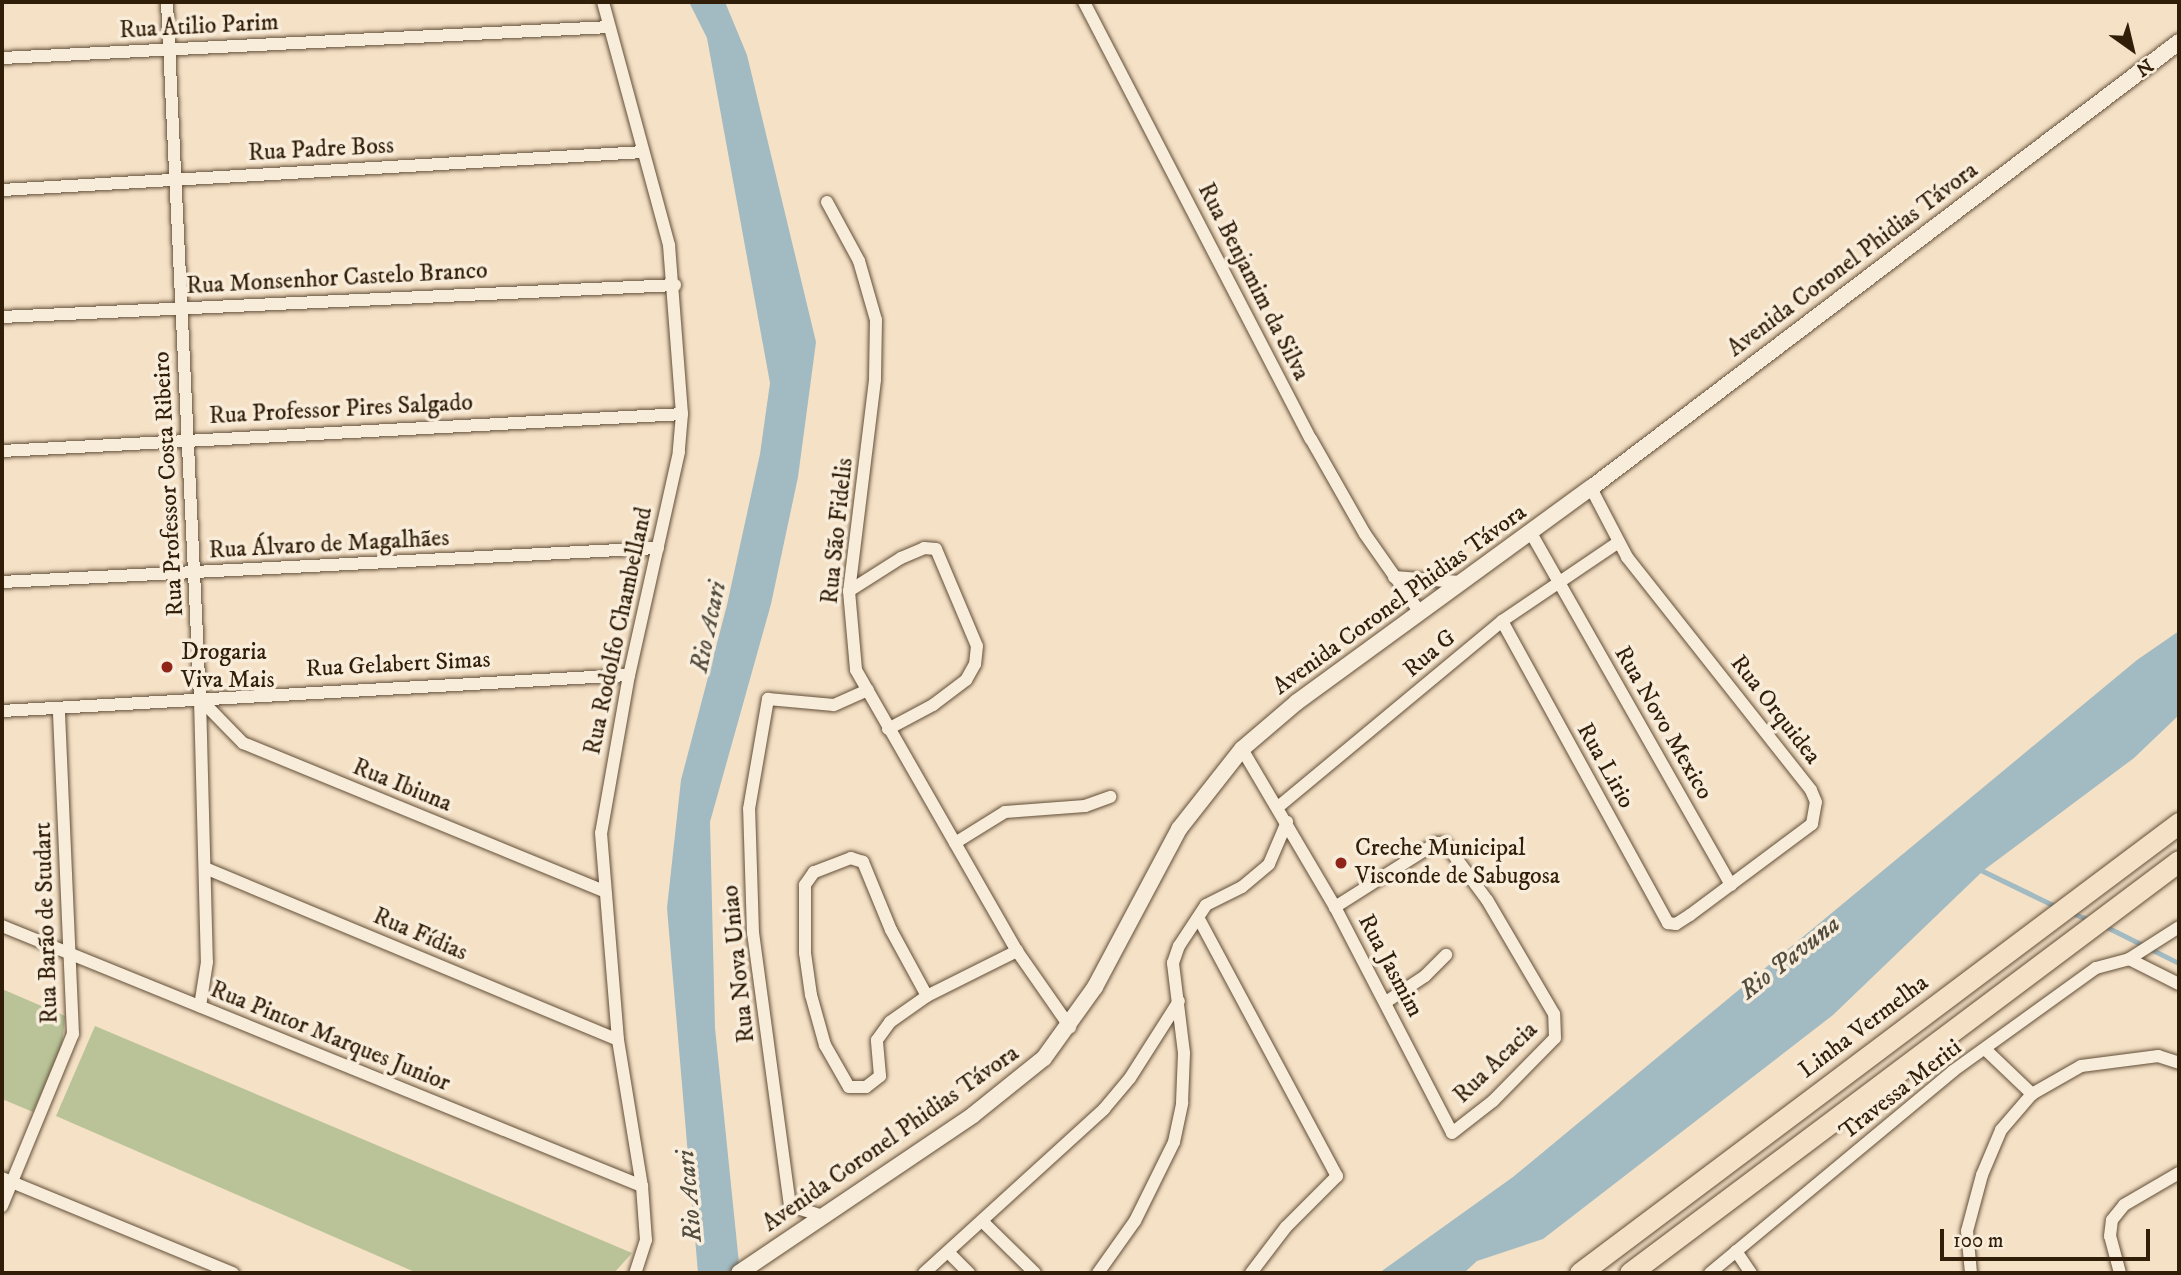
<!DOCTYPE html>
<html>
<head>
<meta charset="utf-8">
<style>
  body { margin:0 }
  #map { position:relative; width:2181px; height:1275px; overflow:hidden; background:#f5e1c6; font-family:"IM FELL DW Pica",serif }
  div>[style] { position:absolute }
  .green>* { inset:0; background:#b9c397 }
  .water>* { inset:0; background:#a2bac1 }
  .stream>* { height:4.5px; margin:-2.25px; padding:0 2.25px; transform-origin:2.25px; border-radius:2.25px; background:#a2bac1 }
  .roads { filter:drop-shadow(0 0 2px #624f38) drop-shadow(0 0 2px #624f38) }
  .street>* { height:12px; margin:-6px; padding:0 6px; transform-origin:6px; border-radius:6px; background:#f8ecda }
  .secondary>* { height:16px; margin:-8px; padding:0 8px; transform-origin:8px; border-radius:8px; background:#f8ecda }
  .highway>* { height:21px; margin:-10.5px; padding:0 10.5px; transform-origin:10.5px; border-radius:10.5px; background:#f5e1c6 }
  .dots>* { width:19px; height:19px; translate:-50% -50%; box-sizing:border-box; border:4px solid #f8ecda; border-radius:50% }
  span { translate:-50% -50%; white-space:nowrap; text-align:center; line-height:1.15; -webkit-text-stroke:7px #f8ecda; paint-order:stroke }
  .street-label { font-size:24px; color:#311e08 }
  .poi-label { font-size:24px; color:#311e08 }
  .left { translate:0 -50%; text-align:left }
  .water-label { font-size:26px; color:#534d40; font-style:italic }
  .frame { position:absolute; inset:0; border:4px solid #311e08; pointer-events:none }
  .north { position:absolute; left:2097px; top:14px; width:70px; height:70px; -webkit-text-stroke:5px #f8ecda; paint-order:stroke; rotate:146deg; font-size:19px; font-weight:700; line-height:28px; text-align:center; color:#311e08 }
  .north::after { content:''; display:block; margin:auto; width:24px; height:32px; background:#311e08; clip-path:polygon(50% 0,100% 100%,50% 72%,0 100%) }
  .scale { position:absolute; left:1940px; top:1229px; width:210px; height:32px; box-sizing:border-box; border:4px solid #311e08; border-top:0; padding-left:9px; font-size:21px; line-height:24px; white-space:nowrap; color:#311e08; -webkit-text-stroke:5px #f8ecda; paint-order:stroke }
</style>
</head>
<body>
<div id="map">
  <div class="green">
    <div style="clip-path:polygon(2px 989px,65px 1016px,62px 1046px,33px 1112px,2px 1099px)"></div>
    <div style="clip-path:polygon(95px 1026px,632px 1253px,614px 1273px,417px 1273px,56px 1116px)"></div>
  </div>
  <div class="water">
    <div style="clip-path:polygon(689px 2px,725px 2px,747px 55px,816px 342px,798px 477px,771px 604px,710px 822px,715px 1028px,740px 1273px,698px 1273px,667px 908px,681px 780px,727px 605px,760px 454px,770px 383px,707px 38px)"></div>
    <div style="clip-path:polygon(2179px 631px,2179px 715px,2134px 758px,1984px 870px,1833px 1015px,1543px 1239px,1477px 1261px,1464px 1273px,1379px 1273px,1513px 1177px,2137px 660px)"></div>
  </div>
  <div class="stream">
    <div style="left:1981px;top:870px;width:82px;rotate:25.9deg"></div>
    <div style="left:2072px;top:913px;width:19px;rotate:21deg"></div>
    <div style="left:2105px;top:926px;width:83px;rotate:26.6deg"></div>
  </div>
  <div class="roads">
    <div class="street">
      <div style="left:167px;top:2px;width:698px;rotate:87.29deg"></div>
      <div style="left:200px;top:699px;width:263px;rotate:88.5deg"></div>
      <div style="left:207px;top:962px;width:45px;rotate:99deg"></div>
      <div style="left:603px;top:2px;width:252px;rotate:74.8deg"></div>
      <div style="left:669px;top:245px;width:169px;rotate:85.6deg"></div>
      <div style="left:682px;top:414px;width:38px;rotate:95deg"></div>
      <div style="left:679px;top:452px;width:229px;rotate:102.6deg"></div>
      <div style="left:629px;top:675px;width:160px;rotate:100deg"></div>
      <div style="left:601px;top:833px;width:208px;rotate:85.3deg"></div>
      <div style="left:618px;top:1040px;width:148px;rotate:80.7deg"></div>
      <div style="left:642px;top:1186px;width:54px;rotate:85.8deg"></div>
      <div style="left:646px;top:1240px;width:35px;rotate:108deg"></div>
      <div style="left:1084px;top:2px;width:492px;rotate:62.6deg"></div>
      <div style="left:1311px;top:439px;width:109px;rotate:60.4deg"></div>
      <div style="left:1365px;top:534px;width:94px;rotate:55deg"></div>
      <div style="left:2px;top:58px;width:608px;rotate:-2.92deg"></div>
      <div style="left:2px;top:190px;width:642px;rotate:-3.39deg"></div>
      <div style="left:827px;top:202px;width:67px;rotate:61.5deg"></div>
      <div style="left:859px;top:261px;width:61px;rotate:73.9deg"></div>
      <div style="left:876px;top:320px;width:60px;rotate:91deg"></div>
      <div style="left:875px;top:380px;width:213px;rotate:97deg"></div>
      <div style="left:849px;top:591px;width:79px;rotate:84.9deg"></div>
      <div style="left:856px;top:670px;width:324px;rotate:60.2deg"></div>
      <div style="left:1017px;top:951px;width:93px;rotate:55.1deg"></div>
      <div style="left:2px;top:317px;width:674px;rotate:-2.72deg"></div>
      <div style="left:2px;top:451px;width:681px;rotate:-3.11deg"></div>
      <div style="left:1531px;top:533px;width:405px;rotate:60.4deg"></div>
      <div style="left:1394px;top:577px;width:66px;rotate:4.3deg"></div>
      <div style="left:2px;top:582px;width:657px;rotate:-2.97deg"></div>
      <div style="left:849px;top:591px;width:62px;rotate:-32.4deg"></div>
      <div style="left:901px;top:558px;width:25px;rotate:-23deg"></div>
      <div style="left:924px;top:548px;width:12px;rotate:5deg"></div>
      <div style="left:936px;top:549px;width:105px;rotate:67.1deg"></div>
      <div style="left:977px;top:646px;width:18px;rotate:96deg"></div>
      <div style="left:975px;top:664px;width:18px;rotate:119deg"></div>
      <div style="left:966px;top:680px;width:41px;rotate:142.9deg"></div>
      <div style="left:933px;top:705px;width:51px;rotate:151.9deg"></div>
      <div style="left:1502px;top:621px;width:345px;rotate:61.2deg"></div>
      <div style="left:1668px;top:923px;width:8px;rotate:7deg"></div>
      <div style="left:1676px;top:924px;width:17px;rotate:-33deg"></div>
      <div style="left:1690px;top:915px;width:152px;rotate:-36.7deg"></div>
      <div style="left:1812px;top:824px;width:22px;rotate:-80deg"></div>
      <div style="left:1816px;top:802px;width:13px;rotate:-113deg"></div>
      <div style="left:1811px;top:790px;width:297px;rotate:-128.3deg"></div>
      <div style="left:1627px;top:557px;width:78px;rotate:-117.6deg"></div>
      <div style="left:200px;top:699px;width:62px;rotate:45.7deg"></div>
      <div style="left:243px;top:743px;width:389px;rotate:22.3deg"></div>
      <div style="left:2px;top:711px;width:628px;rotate:-3.29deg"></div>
      <div style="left:1242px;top:749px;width:183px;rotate:59.5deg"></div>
      <div style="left:1335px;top:907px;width:254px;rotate:62.6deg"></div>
      <div style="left:1452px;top:1133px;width:52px;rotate:-38deg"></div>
      <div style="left:1493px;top:1101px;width:88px;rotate:-45.5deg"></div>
      <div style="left:1555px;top:1038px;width:24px;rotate:-92deg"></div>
      <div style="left:1554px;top:1014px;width:132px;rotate:-120.4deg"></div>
      <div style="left:1487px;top:900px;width:71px;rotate:-126.4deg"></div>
      <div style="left:1445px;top:843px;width:9px;rotate:180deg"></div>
      <div style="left:1436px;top:843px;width:120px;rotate:147.6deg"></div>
      <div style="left:1278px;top:807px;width:291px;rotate:-39.7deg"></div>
      <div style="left:1502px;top:621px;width:139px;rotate:-34.1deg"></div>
      <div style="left:955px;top:843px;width:59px;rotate:-31.8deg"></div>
      <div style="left:1005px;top:812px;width:80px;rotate:-4.3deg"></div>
      <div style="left:1085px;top:806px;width:27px;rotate:-20deg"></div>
      <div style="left:205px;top:868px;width:447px;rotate:22.6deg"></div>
      <div style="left:1199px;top:919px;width:292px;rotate:61.8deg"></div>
      <div style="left:1337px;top:1176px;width:72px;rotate:135deg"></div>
      <div style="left:1286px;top:1227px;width:58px;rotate:127.3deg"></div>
      <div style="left:2px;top:926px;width:691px;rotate:22.11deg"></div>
      <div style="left:2129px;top:959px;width:59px;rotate:-32.6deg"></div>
      <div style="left:927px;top:996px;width:75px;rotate:-118.6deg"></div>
      <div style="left:891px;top:930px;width:74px;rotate:-112.4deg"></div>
      <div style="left:863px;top:862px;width:13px;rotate:-162deg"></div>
      <div style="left:851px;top:858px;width:40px;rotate:159deg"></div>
      <div style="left:814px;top:872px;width:16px;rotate:125deg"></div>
      <div style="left:805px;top:885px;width:68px;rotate:90deg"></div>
      <div style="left:805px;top:953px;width:42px;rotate:81.9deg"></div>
      <div style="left:811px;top:995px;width:52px;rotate:74.4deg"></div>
      <div style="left:825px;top:1045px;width:48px;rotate:60.3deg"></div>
      <div style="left:849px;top:1087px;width:17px"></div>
      <div style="left:866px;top:1087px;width:18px;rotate:-38deg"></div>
      <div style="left:880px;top:1076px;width:36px;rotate:-95deg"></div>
      <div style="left:877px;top:1040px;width:22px;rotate:-54deg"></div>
      <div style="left:890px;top:1022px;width:45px;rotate:-35.1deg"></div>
      <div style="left:927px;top:996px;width:101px;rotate:-26.6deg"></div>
      <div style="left:1386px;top:1002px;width:47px;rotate:-33.7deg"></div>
      <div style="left:1425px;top:976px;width:30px;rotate:-45deg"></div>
      <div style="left:1986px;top:1050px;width:64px;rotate:43.7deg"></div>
      <div style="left:2px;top:1178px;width:250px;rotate:22.4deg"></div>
      <div style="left:2px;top:1206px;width:186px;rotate:-67.6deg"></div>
      <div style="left:73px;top:1034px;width:326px;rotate:-92.5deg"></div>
      <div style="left:823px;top:1216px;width:34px;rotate:-163deg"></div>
      <div style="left:790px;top:1206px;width:275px;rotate:-97.7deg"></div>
      <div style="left:753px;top:933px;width:124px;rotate:-91.8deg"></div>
      <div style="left:749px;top:809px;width:112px;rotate:-80.2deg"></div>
      <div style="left:768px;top:699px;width:66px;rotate:5.2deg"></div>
      <div style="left:834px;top:705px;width:37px;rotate:-24deg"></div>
      <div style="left:982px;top:1221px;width:74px;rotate:44.5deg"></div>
      <div style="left:1736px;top:1251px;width:27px;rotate:56deg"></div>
      <div style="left:948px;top:1252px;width:30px;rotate:45deg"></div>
      <div style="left:924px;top:1273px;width:244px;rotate:-42.3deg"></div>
      <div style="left:1104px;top:1109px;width:40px;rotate:-50deg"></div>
      <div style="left:1130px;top:1078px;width:91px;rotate:-57.5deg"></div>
      <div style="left:1098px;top:1273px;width:64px;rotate:-54.6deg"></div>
      <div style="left:1135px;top:1221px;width:88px;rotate:-63.7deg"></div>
      <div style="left:1174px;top:1142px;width:40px;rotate:-78deg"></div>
      <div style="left:1182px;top:1103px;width:50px;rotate:-87.7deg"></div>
      <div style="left:1184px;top:1053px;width:91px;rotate:-97deg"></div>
      <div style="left:1173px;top:963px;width:18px;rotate:-71deg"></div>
      <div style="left:1179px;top:946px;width:49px;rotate:-56.6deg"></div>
      <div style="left:1206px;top:905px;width:40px;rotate:-26.6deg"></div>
      <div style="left:1242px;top:887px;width:35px;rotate:-40deg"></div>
      <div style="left:1269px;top:864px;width:46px;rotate:-66.8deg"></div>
      <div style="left:1710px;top:1273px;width:316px;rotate:-39.7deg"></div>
      <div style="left:1953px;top:1071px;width:176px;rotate:-35.8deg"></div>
      <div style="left:2096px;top:968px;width:34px;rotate:-15deg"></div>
      <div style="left:2129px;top:959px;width:56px;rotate:26.6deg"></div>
      <div style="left:1971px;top:1273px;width:42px;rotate:-95.4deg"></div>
      <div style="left:1967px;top:1231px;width:58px;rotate:-75deg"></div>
      <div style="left:1982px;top:1175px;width:49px;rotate:-67.1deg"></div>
      <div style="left:2001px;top:1130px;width:48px;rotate:-49.3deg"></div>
      <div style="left:2032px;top:1094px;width:56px;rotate:-29.7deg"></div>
      <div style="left:2081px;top:1066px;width:78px;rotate:-7.4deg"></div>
      <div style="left:2158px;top:1056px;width:22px;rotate:18deg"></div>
      <div style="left:2120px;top:1273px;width:38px;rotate:-105deg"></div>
      <div style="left:2110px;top:1236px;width:16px;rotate:-83deg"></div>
      <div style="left:2112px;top:1220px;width:19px;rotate:-51deg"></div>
      <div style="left:2124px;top:1205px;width:64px;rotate:-30.2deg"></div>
    </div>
    <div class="secondary">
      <div style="left:739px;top:1273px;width:282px;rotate:-34deg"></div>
      <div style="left:973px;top:1115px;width:91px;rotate:-38.8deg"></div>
      <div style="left:1044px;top:1058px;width:87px;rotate:-54.3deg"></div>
      <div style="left:1095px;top:987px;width:179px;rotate:-62deg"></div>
      <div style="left:1179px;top:829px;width:102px;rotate:-51.8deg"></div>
      <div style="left:1242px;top:749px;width:72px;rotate:-40.5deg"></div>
      <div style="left:1297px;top:702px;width:364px;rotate:-36.1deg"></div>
      <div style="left:1591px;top:488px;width:738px;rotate:-37.18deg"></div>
    </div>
    <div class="highway">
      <div style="left:1580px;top:1273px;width:749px;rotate:-36.92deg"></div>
      <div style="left:1630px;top:1273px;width:686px;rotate:-36.89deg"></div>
    </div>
  </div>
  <div class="dots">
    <div style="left:167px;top:667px;background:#8f2418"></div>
    <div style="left:1341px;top:863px;background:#8f2418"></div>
  </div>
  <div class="street-label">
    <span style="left:199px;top:27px;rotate:-3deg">Rua Atilio Parim</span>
    <span style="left:321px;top:150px;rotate:-3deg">Rua Padre Boss</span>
    <span style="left:1853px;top:260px;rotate:-37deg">Avenida Coronel Phidias Távora</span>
    <span style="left:337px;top:279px;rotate:-3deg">Rua Monsenhor Castelo Branco</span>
    <span style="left:1253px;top:282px;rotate:63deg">Rua Benjamim da Silva</span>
    <span style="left:341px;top:410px;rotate:-3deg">Rua Professor Pires Salgado</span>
    <span style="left:169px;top:484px;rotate:-93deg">Rua Professor Costa Ribeiro</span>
    <span style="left:838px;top:531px;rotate:-84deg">Rua São Fidelis</span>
    <span style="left:329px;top:545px;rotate:-3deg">Rua Álvaro de Magalhães</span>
    <span style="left:1400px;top:600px;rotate:-36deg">Avenida Coronel Phidias Távora</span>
    <span style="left:619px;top:631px;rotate:-78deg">Rua Rodolfo Chambelland</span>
    <span style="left:1430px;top:654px;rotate:-40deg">Rua G</span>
    <span style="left:398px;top:665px;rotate:-3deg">Rua Gelabert Simas</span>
    <span style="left:1775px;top:710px;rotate:52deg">Rua Orquidea</span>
    <span style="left:1663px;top:723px;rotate:60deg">Rua Novo Mexico</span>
    <span style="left:1605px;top:766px;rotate:61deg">Rua Lirio</span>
    <span style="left:402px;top:786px;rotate:22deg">Rua Ibiuna</span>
    <span style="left:47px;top:923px;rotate:-92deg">Rua Barão de Studart</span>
    <span style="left:420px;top:935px;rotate:23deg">Rua Fídias</span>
    <span style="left:739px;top:964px;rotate:-96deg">Rua Nova Uniao</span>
    <span style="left:1390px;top:966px;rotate:62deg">Rua Jasmim</span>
    <span style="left:1864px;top:1027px;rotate:-37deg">Linha Vermelha</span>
    <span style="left:330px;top:1037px;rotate:22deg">Rua Pintor Marques Junior</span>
    <span style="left:1496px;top:1063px;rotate:-44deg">Rua Acacia</span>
    <span style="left:1901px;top:1090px;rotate:-38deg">Travessa Meriti</span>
    <span style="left:891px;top:1139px;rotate:-35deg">Avenida Coronel Phidias Távora</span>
  </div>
  <div class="poi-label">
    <span class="left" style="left:181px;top:667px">Drogaria<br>Viva Mais</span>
    <span class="left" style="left:1355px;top:863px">Creche Municipal<br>Visconde de Sabugosa</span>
  </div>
  <div class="water-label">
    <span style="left:709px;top:627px;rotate:-78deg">Rio Acari</span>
    <span style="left:1790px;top:958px;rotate:-38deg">Rio Pavuna</span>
    <span style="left:690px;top:1196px;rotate:-95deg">Rio Acari</span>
  </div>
  <div class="frame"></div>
  <div class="north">N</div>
  <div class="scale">100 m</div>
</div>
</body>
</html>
